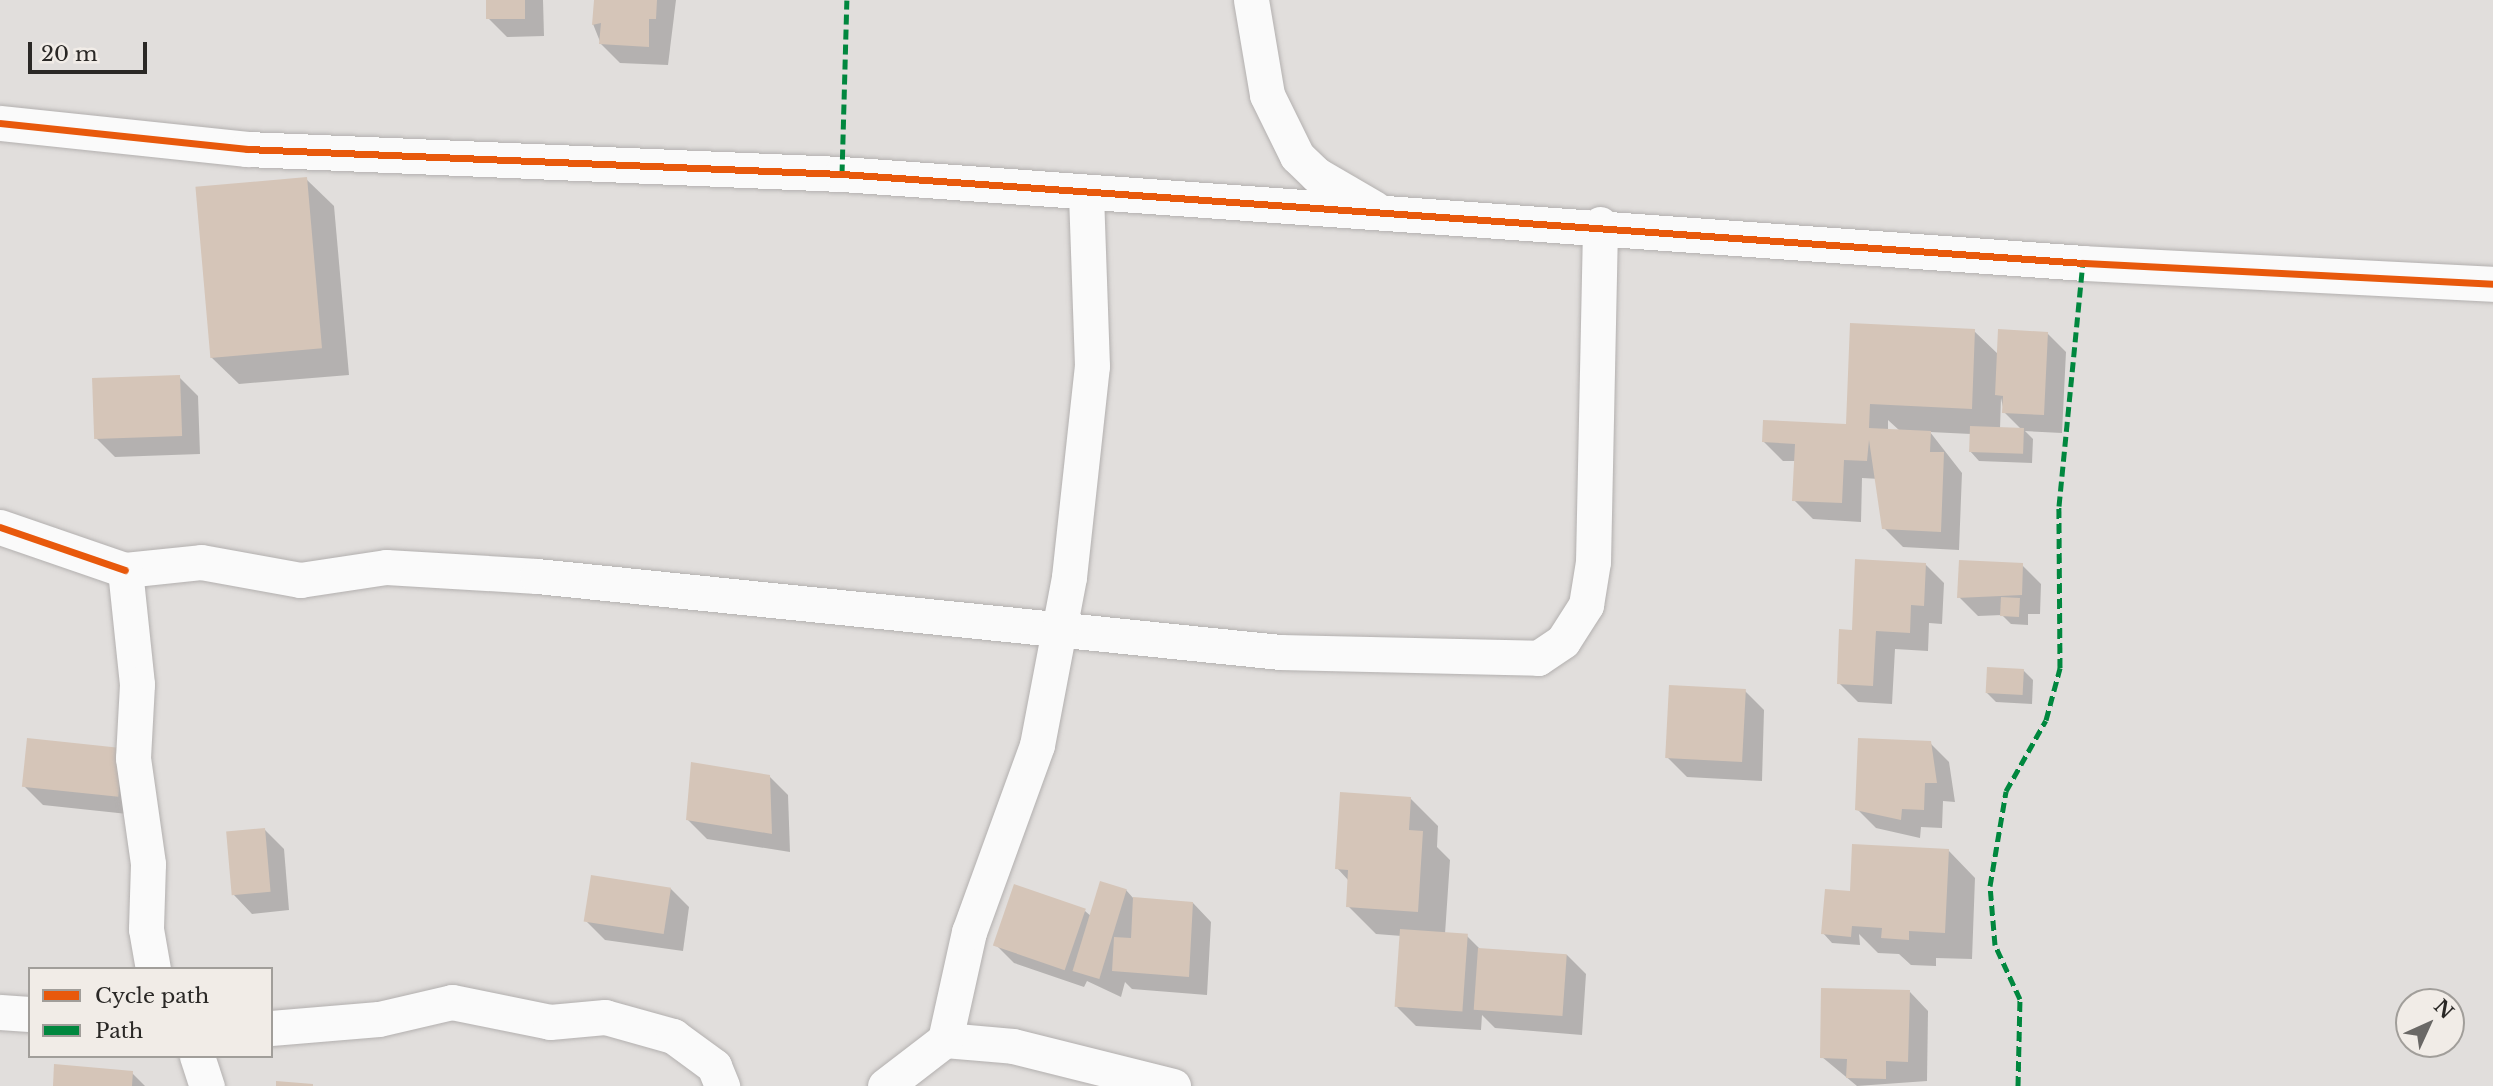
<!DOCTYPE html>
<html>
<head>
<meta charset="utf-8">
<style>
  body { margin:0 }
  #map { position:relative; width:2493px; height:1086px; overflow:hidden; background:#e1dedc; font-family:"Libre Baskerville",serif }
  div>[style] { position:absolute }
  .shadow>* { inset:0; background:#0003 }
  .building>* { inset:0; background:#d5c5b8; transform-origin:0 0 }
  .roads { filter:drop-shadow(0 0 2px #b3b0af) drop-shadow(0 0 2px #b3b0af) }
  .minor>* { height:35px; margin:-17.5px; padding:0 17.5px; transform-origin:17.5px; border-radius:17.5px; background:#fafafa }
  .quiet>* { height:5px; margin-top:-2.5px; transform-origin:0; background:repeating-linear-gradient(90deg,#00873e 0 10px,transparent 0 15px) }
  .cycleway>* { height:7px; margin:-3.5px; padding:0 3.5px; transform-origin:3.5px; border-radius:3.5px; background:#e8590c }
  span { translate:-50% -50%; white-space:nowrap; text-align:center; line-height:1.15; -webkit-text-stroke:5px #f1ece7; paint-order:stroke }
  .legend { position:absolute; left:28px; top:967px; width:245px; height:91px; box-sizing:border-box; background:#f1ece7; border:2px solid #a19e9a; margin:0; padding:9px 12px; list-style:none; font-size:21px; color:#2a2826 }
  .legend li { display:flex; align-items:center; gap:14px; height:35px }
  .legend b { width:35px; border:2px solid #a19e9a }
  .north { position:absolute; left:2395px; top:988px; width:70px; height:70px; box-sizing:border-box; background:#f1ece7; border:2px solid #a19e9a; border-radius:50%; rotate:45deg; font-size:19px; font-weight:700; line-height:28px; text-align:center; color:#2a2826 }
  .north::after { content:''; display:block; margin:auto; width:24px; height:32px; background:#6a6866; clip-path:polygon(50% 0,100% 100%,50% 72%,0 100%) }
  .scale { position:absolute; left:28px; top:42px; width:119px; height:32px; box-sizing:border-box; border:4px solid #2a2826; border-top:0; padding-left:9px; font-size:21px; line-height:24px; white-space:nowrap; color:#2a2826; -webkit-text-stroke:5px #f1ece7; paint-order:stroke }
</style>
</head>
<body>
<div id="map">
  <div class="shadow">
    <div style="clip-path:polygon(487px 0,543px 0,544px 36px,507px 37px,488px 18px)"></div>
    <div style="clip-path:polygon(596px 0,676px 0,668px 65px,620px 63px,601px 44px,593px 24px)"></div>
    <div style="clip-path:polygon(306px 179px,334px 206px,349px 375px,239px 384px,211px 357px)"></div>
    <div style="clip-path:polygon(evenodd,1851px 325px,1974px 331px,1999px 355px,2047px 333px,2066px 352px,2062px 433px,2025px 431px,2033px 439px,2032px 463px,1979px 461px,1970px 451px,1971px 434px,1930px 432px,1962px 473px,1959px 550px,1903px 547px,1884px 528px,1880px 479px,1862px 478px,1861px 522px,1813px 519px,1794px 500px,1796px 461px,1783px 461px,1764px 442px,1847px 426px,1851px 325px,2001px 398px,2004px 412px,2021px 429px,2000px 429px,2001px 398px,1851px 325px,1888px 420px,1900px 431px,1888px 431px,1888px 420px)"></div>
    <div style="clip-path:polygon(179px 377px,198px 396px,200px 454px,115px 457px,96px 438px)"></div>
    <div style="clip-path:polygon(1925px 564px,1944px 583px,1942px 624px,1929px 623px,1928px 651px,1895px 649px,1892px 704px,1858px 702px,1839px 683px,1853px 632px)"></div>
    <div style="clip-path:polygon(2022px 565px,2041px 584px,2040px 614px,2028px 614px,2028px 625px,2011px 624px,2002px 615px,1978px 616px,1959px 597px)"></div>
    <div style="clip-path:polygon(2023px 670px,2033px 680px,2032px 704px,1996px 702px,1987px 693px)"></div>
    <div style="clip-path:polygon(1745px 691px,1764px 710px,1762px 781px,1687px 777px,1668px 758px)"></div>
    <div style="clip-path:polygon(1930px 743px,1949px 762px,1955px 802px,1943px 801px,1942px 828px,1921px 827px,1920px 838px,1876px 828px,1857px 809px)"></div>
    <div style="clip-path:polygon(122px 749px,137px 815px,43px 805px,24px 786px)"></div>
    <div style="clip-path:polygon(769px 776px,788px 795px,790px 852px,707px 839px,688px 820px)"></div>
    <div style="clip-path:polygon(1410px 798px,1438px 826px,1437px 847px,1450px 860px,1445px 934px,1467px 936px,1481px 950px,1567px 955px,1586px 974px,1582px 1035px,1495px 1028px,1482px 1015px,1481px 1030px,1416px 1026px,1397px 1007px,1402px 936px,1376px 934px,1348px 906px,1349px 881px,1337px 868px)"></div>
    <div style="clip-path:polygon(265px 830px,284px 849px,289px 910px,252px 914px,234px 895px)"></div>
    <div style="clip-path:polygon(1948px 850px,1975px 878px,1972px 959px,1936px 958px,1936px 966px,1911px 965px,1899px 954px,1878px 953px,1859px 934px,1860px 945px,1832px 943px,1823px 933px,1852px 893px)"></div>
    <div style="clip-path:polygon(670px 888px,689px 907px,683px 951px,605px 940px,586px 921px)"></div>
    <div style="clip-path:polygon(1126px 890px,1134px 899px,1193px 903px,1211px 922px,1207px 995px,1132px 989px,1125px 982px,1121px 997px,1087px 981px,1084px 987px,1014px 963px,995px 944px,1085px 911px,1092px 917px)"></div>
    <div style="clip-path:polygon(1910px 992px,1928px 1011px,1927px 1081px,1857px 1086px,1822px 1057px)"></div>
    <div style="clip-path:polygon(132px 1073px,145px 1086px,54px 1086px)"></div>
  </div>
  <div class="building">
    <div style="left:486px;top:0;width:39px;height:19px"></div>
    <div style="clip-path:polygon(594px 0,657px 0,656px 19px,649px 19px,649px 47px,599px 44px,601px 23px,592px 25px)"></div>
    <div style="left:307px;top:177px;width:172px;height:112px;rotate:85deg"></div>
    <div style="clip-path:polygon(1850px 323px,1975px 329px,1972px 409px,1870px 404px,1869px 428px,1931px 431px,1930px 452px,1944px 452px,1941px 532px,1882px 529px,1869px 440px,1867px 461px,1844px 460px,1842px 503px,1792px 501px,1795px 444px,1762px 442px,1763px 420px,1846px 424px)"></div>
    <div style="clip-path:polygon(1998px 329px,2048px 332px,2044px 415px,2002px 413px,2003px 396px,1995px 395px)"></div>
    <div style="left:180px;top:375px;width:61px;height:88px;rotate:88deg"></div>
    <div style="left:1970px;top:426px;width:54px;height:26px;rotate:2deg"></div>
    <div style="clip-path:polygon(1855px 559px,1926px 563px,1924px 606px,1911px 605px,1910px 633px,1876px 631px,1873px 686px,1837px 684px,1839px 629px,1852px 630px)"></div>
    <div style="clip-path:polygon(1959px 560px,2023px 563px,2022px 595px,1957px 598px)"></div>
    <div style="left:2001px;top:597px;width:19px;height:19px;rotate:3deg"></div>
    <div style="left:1987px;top:667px;width:37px;height:26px;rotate:3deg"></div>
    <div style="left:1669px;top:685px;width:77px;height:73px;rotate:3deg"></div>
    <div style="left:27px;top:738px;width:97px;height:49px;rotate:6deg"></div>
    <div style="clip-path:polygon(1858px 738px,1931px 741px,1937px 783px,1925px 783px,1924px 810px,1902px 809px,1901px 820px,1855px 810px)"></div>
    <div style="clip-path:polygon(691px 762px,770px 775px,772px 834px,686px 820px)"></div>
    <div style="clip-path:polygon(1340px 792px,1411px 797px,1409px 830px,1423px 831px,1418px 912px,1346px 907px,1348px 870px,1335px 869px)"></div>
    <div style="left:265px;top:828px;width:64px;height:39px;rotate:85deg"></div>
    <div style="clip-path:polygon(1852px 844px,1949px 849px,1945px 933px,1909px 931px,1909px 940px,1881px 938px,1882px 928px,1852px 926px,1851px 937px,1821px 934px,1825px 889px,1850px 891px)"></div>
    <div style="left:591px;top:875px;width:81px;height:47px;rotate:9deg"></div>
    <div style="left:1100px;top:881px;width:28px;height:94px;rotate:17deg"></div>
    <div style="left:1014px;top:884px;width:76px;height:65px;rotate:19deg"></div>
    <div style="clip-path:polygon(1133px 897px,1193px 902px,1189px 977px,1112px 971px,1114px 937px,1131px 938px)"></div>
    <div style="left:1400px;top:929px;width:68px;height:78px;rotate:4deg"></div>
    <div style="left:1478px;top:948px;width:89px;height:62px;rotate:4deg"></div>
    <div style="clip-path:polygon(1821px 988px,1910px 990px,1908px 1062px,1886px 1061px,1886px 1079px,1846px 1078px,1847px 1059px,1820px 1058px)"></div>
    <div style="clip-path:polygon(54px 1064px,133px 1071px,132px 1086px,53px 1086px)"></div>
    <div style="clip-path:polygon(276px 1081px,313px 1084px,313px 1086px,276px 1086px)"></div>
  </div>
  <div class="roads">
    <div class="minor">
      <div style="left:1251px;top:0;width:96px;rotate:80.4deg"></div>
      <div style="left:1267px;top:95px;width:68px;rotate:63.8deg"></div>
      <div style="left:1297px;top:156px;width:28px;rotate:44deg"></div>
      <div style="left:1317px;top:175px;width:66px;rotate:30.1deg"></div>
      <div style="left:0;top:123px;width:248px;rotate:6deg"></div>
      <div style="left:247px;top:149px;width:596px;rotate:2.41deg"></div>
      <div style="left:842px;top:174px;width:1244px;rotate:4.1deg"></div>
      <div style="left:2083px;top:263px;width:411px;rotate:2.9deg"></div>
      <div style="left:0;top:527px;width:132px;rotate:19deg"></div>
      <div style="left:125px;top:570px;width:76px;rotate:-6deg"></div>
      <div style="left:201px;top:562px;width:101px;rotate:10.3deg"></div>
      <div style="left:300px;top:580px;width:87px;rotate:-8.6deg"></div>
      <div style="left:386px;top:567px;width:151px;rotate:3.4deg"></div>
      <div style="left:537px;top:576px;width:747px;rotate:5.84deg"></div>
      <div style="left:1280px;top:652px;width:258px;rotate:1.3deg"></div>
      <div style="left:1538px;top:658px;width:30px;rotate:-34deg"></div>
      <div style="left:1563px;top:641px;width:43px;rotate:-57.4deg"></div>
      <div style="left:1586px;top:605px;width:44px;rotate:-80.8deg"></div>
      <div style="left:1593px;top:562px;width:338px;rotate:-88.8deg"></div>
      <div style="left:125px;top:570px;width:115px;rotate:84deg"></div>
      <div style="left:137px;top:684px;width:74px;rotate:93.1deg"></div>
      <div style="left:133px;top:758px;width:107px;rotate:81.9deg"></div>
      <div style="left:148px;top:864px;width:65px;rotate:91.8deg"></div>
      <div style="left:146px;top:929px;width:41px;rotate:80.1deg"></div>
      <div style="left:0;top:1012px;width:30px;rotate:4deg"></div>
      <div style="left:271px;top:1028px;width:108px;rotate:-4.8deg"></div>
      <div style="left:379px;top:1019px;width:75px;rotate:-13.1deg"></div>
      <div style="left:452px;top:1002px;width:100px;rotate:11.5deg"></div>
      <div style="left:550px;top:1022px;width:55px;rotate:-5.2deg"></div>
      <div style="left:605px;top:1017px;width:71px;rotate:15.6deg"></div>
      <div style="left:673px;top:1036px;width:51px;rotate:36.2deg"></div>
      <div style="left:714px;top:1066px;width:22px;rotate:68deg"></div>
      <div style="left:945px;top:1040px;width:68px;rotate:5deg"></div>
      <div style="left:1013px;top:1046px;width:165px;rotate:14deg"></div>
      <div style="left:197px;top:1056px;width:32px;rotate:72deg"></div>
      <div style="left:885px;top:1086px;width:76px;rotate:-37.5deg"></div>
      <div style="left:945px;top:1040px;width:111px;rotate:-77.5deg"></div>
      <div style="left:969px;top:932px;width:199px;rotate:-70deg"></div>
      <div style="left:1037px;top:745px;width:171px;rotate:-79.2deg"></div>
      <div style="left:1069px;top:577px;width:212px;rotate:-83.8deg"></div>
      <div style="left:1092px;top:366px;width:174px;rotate:-92deg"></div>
    </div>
  </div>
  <div class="quiet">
    <div style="left:842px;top:174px;width:174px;rotate:-88.4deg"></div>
    <div style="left:2018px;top:1086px;width:87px;rotate:-88.7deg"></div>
    <div style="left:2020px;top:999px;width:60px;rotate:-114.8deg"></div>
    <div style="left:1995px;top:945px;width:59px;rotate:-94.8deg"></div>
    <div style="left:1990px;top:886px;width:96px;rotate:-80.4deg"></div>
    <div style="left:2006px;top:791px;width:81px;rotate:-60.6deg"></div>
    <div style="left:2046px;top:720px;width:54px;rotate:-74.9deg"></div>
    <div style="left:2060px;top:668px;width:162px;rotate:-90.4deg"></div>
    <div style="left:2059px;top:506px;width:244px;rotate:-84.4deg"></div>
  </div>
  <div class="cycleway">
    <div style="left:0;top:123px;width:248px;rotate:6deg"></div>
    <div style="left:247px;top:149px;width:596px;rotate:2.41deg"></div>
    <div style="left:842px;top:174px;width:1244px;rotate:4.1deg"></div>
    <div style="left:2083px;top:263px;width:411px;rotate:2.9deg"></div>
    <div style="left:0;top:527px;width:132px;rotate:19deg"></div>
  </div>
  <ul class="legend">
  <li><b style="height:9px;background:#e8590c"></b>Cycle path</li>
  <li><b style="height:9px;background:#00873e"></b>Path</li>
  </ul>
  <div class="north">N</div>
  <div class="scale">20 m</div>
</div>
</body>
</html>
